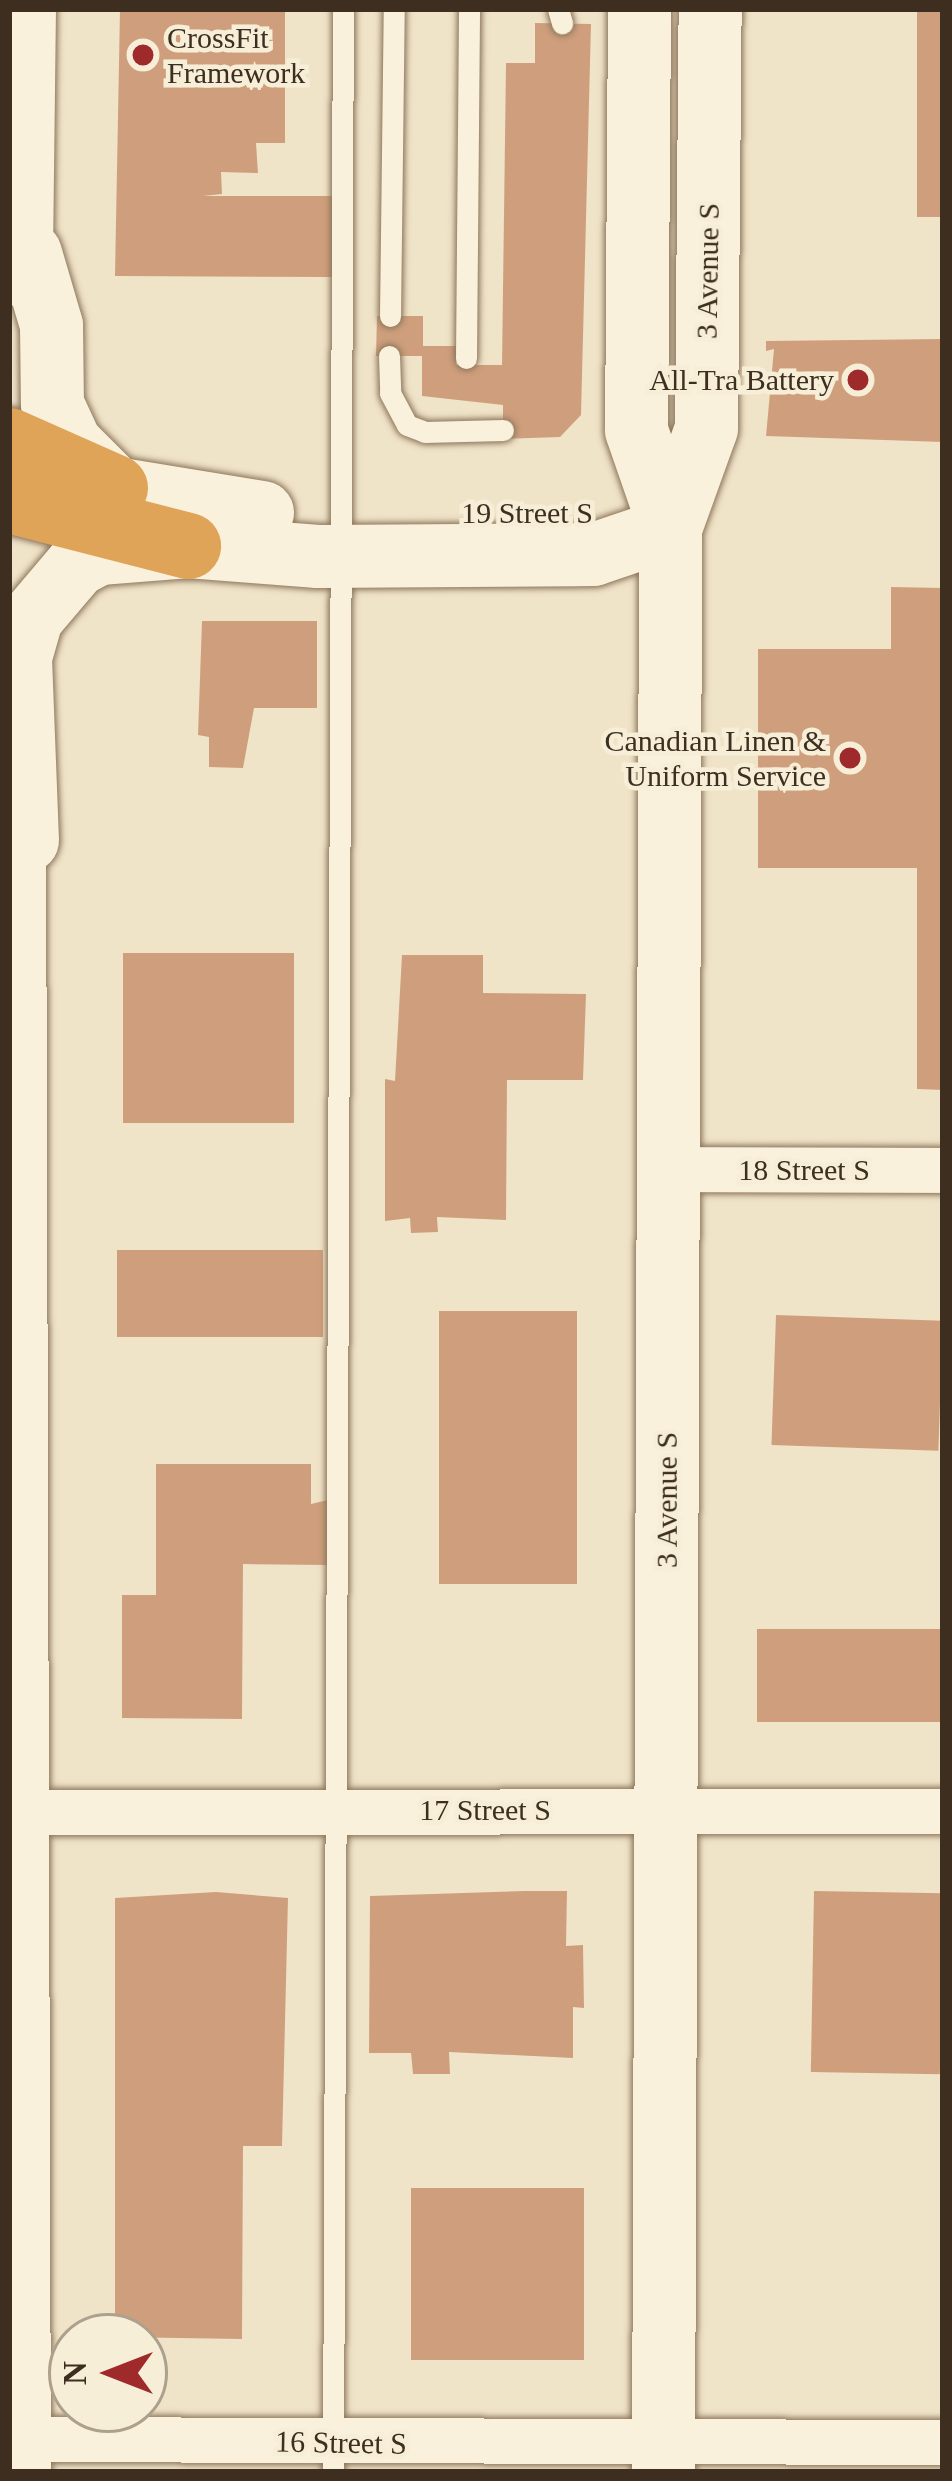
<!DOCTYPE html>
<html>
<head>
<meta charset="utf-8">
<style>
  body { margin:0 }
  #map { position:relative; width:952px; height:2481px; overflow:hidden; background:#f0e4c8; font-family:"Times New Roman",serif }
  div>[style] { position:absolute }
  .building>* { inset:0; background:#cf9f7d; transform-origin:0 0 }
  .roads { filter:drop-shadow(0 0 3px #8d765c) drop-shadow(0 0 3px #8d765c) }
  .lane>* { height:21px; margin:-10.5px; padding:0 10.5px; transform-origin:10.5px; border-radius:10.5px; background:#faf1dc }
  .street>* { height:45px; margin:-22.5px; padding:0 22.5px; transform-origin:22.5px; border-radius:22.5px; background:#faf1dc }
  .secondary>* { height:63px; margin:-31.5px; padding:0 31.5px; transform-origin:31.5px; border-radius:31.5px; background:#faf1dc }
  .highway>* { height:66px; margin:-33px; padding:0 33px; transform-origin:33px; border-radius:33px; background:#e0a458 }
  .dots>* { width:33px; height:33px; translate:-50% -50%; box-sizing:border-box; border:6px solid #f7eed8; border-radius:50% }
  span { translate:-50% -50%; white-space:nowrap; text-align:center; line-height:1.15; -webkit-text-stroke:9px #f7eed8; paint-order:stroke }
  .poi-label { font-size:30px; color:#3d2e20 }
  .left { translate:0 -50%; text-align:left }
  .right { translate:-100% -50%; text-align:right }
  .street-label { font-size:30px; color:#3d2e20 }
  .frame { position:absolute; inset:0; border:12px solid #3d2e20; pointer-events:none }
  .north { position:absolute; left:48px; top:2313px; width:120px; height:120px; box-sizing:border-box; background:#f7eed8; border:3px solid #ada18e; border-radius:50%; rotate:270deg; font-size:33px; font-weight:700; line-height:48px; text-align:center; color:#3d2e20 }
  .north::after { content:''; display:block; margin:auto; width:42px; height:54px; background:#9e2a2b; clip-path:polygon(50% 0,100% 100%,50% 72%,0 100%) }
</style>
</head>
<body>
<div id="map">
  <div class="building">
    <div style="clip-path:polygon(120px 9px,285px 9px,285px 143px,256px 143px,258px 173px,221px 172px,222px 194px,203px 196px,334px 196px,333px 277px,115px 276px)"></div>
    <div style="left:917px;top:9px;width:26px;height:208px"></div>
    <div style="clip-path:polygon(535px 23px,591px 24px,581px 415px,560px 437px,503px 439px,503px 405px,422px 396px,422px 356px,376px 356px,377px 316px,423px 316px,423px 346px,456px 346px,456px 365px,502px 365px,506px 63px,535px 63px)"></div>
    <div style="clip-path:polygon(943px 339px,943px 442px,766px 436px,774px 349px,766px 351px,766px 341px)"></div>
    <div style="clip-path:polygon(891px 587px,943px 588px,943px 1090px,917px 1089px,917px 868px,758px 868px,758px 649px,891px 649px)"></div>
    <div style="clip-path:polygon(202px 621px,317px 621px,317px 708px,254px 708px,243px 768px,209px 767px,209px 737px,198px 735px)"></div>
    <div style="left:123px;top:953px;width:171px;height:170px"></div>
    <div style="clip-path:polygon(402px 955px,483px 955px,483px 993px,586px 994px,583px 1080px,507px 1080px,506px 1220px,437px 1217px,438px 1232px,411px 1233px,410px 1218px,385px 1221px,385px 1079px,395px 1081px)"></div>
    <div style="left:117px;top:1250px;width:206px;height:87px"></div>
    <div style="left:439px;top:1311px;width:138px;height:273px"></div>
    <div style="left:776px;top:1315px;width:167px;height:130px;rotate:2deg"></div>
    <div style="clip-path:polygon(156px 1464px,311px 1464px,311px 1504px,328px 1500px,328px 1565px,243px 1564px,242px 1719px,122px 1718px,122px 1595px,156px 1595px)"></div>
    <div style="left:757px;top:1629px;width:186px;height:93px"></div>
    <div style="clip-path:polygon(525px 1891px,567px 1891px,566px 1946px,583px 1945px,584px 2008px,573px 2007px,573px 2058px,449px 2052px,450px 2074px,413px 2074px,411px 2053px,369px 2053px,370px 1896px)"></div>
    <div style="left:814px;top:1891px;width:129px;height:181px;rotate:1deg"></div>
    <div style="clip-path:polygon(216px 1892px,288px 1898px,282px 2146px,243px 2146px,242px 2339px,115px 2337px,115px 1898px)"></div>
    <div style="left:411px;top:2188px;width:173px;height:172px"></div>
  </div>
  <div class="roads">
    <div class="lane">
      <div style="left:558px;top:9px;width:15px;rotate:74deg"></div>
      <div style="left:390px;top:316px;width:307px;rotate:-89.3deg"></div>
      <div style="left:389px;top:356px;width:37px;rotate:88deg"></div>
      <div style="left:390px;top:393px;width:36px;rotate:62deg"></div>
      <div style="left:407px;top:425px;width:19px;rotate:21deg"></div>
      <div style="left:425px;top:432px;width:78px;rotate:-1.5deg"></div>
      <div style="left:466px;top:358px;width:349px;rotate:-89.5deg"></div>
      <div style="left:333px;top:2472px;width:2463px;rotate:-89.77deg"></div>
    </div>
    <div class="street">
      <div style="left:16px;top:283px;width:33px;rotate:-65deg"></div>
      <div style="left:30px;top:253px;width:244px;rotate:-89.3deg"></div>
      <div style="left:23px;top:813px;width:1659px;rotate:89.83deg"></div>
      <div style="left:664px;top:1169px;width:279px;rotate:0.2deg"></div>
      <div style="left:26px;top:1812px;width:917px;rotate:-0.06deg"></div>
      <div style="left:28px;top:2439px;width:915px;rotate:0.19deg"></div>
    </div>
    <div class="secondary">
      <div style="left:639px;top:9px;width:421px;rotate:90.4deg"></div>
      <div style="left:636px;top:430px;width:104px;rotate:70.9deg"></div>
      <div style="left:30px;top:253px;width:75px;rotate:73.7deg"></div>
      <div style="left:51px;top:325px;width:79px;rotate:89.3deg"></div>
      <div style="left:52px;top:404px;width:43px;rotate:65.2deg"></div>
      <div style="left:70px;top:443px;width:64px;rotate:45deg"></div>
      <div style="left:115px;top:488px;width:149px;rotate:9.3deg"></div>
      <div style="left:27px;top:840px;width:183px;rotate:-92.2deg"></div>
      <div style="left:20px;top:657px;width:41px;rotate:-74.2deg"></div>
      <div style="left:31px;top:618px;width:70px;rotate:-49.7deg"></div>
      <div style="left:76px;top:565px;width:26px;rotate:-28deg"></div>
      <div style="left:99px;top:553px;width:89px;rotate:-4.5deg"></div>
      <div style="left:188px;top:546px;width:130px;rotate:4.4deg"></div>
      <div style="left:318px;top:556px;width:275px;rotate:-0.4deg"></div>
      <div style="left:593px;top:554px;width:81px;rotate:-18.7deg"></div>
      <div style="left:663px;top:2472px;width:1944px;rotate:-89.79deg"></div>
      <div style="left:670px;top:528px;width:106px;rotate:-70.2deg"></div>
      <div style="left:706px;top:428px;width:419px;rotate:-89.5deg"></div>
    </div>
    <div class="highway">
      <div style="left:9px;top:441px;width:116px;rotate:23.9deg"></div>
      <div style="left:9px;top:500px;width:185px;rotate:14.4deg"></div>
    </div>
  </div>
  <div class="dots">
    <div style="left:143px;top:55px;background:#9e2a2b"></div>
    <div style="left:858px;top:380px;background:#9e2a2b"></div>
    <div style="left:850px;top:758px;background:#9e2a2b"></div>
  </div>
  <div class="poi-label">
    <span class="left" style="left:167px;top:55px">CrossFit<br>Framework</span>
    <span class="right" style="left:834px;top:380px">All-Tra Battery</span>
    <span class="right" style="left:826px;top:758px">Canadian Linen &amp;<br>Uniform Service</span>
  </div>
  <div class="street-label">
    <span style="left:708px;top:271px;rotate:-89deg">3 Avenue S</span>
    <span style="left:527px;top:513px">19 Street S</span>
    <span style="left:804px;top:1170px">18 Street S</span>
    <span style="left:667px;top:1500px;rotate:-90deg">3 Avenue S</span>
    <span style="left:485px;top:1810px">17 Street S</span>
    <span style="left:341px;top:2443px;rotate:1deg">16 Street S</span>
  </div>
  <div class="frame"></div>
  <div class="north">N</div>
</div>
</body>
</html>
